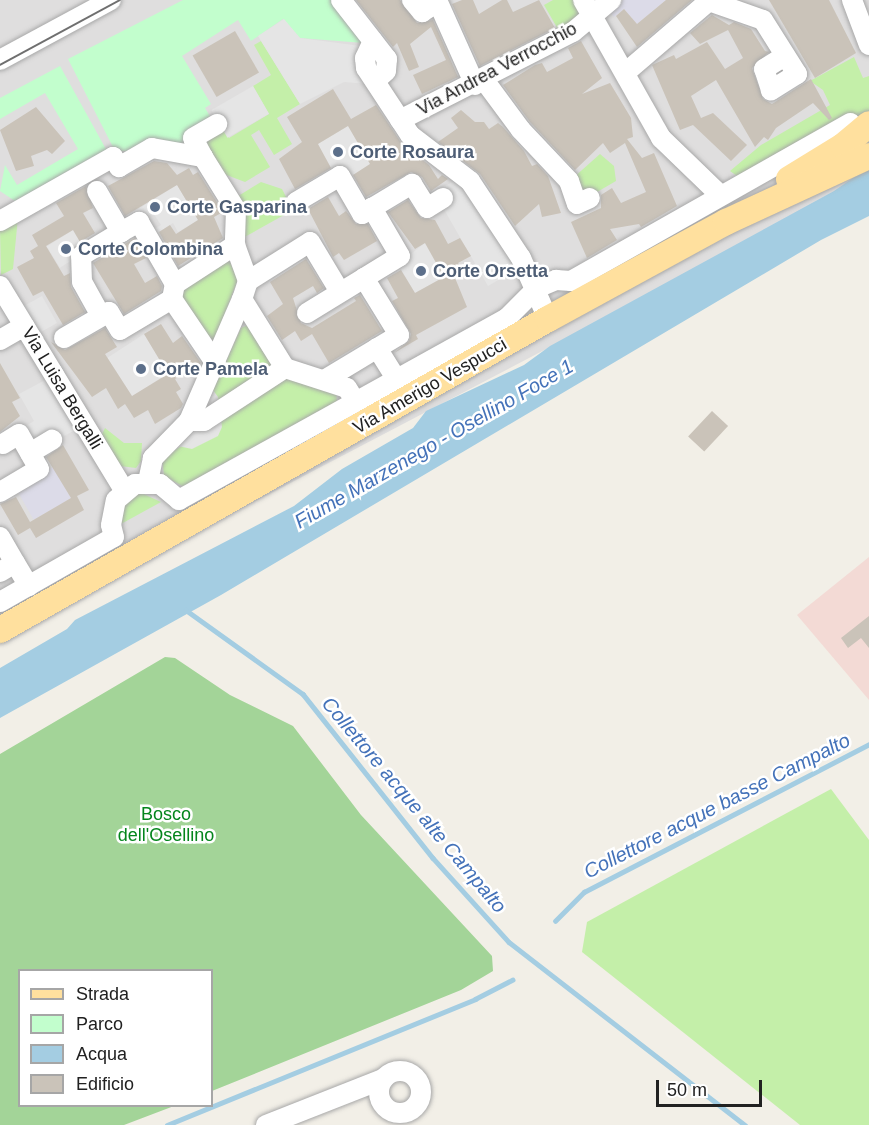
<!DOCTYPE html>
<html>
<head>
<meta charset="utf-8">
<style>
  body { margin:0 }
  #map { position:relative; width:869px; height:1125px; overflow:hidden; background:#f2efe7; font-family:Helvetica,sans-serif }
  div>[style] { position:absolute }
  .residential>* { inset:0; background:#dfdede }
  .commercial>* { inset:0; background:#f3dad5 }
  .grass>* { inset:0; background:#c4efa9 }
  .forest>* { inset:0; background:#a3d498 }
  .park>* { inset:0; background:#c2fecd }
  .parking>* { inset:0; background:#e5e5e5; transform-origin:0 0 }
  .plaza>* { inset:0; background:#dcdbe8; transform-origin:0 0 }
  .water>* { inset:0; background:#a4cde2 }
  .stream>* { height:4.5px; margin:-2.25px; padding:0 2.25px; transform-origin:2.25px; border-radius:2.25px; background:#a4cde2 }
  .building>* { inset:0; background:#cac3b9; transform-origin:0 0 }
  .roads { filter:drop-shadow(0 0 2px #a8a8a8) drop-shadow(0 0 2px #a8a8a8) }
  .minor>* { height:20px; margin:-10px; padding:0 10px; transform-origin:10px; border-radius:10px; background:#fff }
  .minor>.ring { margin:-10px; padding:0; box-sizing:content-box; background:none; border:20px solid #fff; border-radius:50% }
  .major>* { height:26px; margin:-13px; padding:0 13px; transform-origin:13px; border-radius:13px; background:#ffe09e }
  .tram>* { height:1.5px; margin:-0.75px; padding:0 0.75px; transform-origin:0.75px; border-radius:0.75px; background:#6f6f6f }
  .dots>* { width:16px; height:16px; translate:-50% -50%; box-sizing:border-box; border:3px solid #fff; border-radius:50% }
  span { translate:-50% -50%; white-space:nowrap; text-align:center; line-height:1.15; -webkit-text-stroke:5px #fff; paint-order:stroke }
  .street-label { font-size:18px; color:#212121 }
  .service-label { font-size:18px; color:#4e5e75; font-weight:700 }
  .left { translate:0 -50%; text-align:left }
  .park-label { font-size:18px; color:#04851c }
  .water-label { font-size:20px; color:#4472b9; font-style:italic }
  .legend { position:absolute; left:18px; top:969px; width:195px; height:138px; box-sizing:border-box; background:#fff; border:2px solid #a6a6a6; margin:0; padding:8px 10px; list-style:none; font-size:18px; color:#212121 }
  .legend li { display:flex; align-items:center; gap:12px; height:30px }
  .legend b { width:30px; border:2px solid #a6a6a6 }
  .scale { position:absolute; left:656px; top:1080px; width:106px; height:27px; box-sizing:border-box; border:3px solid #212121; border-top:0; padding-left:8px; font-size:18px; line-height:21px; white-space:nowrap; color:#212121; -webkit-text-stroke:4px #fff; paint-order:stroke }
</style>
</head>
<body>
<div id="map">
  <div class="residential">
    <div style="clip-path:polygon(0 0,869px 0,869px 180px,0 635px)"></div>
  </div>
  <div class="commercial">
    <div style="clip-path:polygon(869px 557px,869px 700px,797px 615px)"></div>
  </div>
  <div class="grass">
    <div style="clip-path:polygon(553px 0,575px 0,584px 17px,559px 31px,544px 5px)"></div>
    <div style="clip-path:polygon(261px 41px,300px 104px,277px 118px,292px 144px,274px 155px,259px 130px,251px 135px,270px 167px,245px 182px,216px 171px,200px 145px,224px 130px,229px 138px,269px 114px,253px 86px,271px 75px,254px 45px)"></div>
    <div style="clip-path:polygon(854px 57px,863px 78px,869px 76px,869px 111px,864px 120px,847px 114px,737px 176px,730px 171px,761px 145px,830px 105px,823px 90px,810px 81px)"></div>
    <div style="clip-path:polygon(600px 154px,614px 166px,616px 181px,585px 199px,573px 178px)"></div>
    <div style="clip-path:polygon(261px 182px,282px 189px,293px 210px,241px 239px,235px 198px)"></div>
    <div style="clip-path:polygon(18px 217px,13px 269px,1px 275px,0 228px)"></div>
    <div style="clip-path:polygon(228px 258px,238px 279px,213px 345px,181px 301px,184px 287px)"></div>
    <div style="clip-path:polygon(252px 323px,275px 366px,219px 403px,213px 390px,241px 328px)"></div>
    <div style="clip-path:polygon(286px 375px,336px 389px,337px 402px,184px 487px,164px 476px,162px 459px)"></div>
    <div style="clip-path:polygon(105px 428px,124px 443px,142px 443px,141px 461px,136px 468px,120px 466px,102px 434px)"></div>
    <div style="clip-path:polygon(137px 491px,161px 502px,121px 524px,125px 499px)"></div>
    <div style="clip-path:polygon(831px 789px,869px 840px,869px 1125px,800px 1125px,582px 952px,587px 922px)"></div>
  </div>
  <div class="forest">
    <div style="clip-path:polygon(165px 657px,175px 658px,230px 695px,293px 726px,361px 815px,492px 956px,493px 971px,461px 990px,212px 1091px,212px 970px,20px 970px,20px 1106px,174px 1106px,124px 1125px,0 1125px,0 754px)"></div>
  </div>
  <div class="park">
    <div style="clip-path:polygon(183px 0,333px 0,364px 43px,300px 38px,283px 19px,251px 41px,238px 20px,182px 56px,211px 104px,205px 108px,213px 121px,198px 153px,115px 151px,68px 59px)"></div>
    <div style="clip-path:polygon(60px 66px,107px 151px,18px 203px,0 191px,5px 165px,17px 185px,78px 149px,45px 93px,0 119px,0 98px)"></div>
  </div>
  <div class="parking">
    <div style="clip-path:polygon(284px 19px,300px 38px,361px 46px,369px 84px,344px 82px,300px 104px,258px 36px)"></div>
    <div style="left:253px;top:86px;width:32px;height:48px;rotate:60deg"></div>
    <div style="clip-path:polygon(346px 122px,373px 162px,350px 177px,334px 173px,324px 156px,311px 148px)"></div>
    <div style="clip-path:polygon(456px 180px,466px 187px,519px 268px,488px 286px,434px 192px)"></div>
    <div style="clip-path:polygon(177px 185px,198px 220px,178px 232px,173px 223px,154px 235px,151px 231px,161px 225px,153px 213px,143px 219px,135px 211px)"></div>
    <div style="left:73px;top:230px;width:25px;height:31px;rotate:58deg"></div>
    <div style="clip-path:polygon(425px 243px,444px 277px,415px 293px,398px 264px)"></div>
    <div style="left:42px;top:296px;width:31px;height:23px;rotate:61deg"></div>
    <div style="left:144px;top:334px;width:46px;height:44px;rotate:57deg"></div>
    <div style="clip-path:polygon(49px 378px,77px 429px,37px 451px,24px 427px,34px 421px,19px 394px)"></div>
    <div style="clip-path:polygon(213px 390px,218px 397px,222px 427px,218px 436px,192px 449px,178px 446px)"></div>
  </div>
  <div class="plaza">
    <div style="clip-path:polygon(623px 0,666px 0,637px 24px,624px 9px,614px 17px,609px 11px)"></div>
    <div style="left:53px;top:467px;width:36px;height:43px;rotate:60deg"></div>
  </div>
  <div class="water">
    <div style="clip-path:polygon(869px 167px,869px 216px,821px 240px,221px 595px,0 718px,0 668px,67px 629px,75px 620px,294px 506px,342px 469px,413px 428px,426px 411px,524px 365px,550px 346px,834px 191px)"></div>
  </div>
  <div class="stream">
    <div style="left:186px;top:610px;width:144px;rotate:35.7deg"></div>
    <div style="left:303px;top:694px;width:209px;rotate:51.6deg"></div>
    <div style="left:433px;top:858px;width:113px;rotate:47.9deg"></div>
    <div style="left:509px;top:942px;width:299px;rotate:37.8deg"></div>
    <div style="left:555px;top:921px;width:41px;rotate:-45deg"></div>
    <div style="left:584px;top:892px;width:321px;rotate:-27.4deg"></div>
    <div style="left:167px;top:1125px;width:333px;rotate:-22.2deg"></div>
    <div style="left:475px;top:999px;width:42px;rotate:-27.2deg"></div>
  </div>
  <div class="building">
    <div style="clip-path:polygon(356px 0,400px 0,417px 23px,433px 20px,458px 77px,422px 94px,413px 75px,446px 60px,431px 27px,410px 44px,419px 67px,409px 71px,397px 43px,393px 47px)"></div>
    <div style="clip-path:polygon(462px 0,473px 0,479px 14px,502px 0,507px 0,513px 12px,539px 0,555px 28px,480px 66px,452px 4px)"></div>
    <div style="clip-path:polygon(666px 0,692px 0,637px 47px,616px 16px,624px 9px,637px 24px)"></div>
    <div style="clip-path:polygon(769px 0,829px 0,856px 53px,815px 78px)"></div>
    <div style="clip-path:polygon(712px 15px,729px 25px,734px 22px,751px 29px,765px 51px,769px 52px,752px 68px,763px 99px,772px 104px,811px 79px,832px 118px,829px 120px,813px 103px,776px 128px,768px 140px,764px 137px,755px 147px,716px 80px,691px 96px,701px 118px,713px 113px,747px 145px,731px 161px,693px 125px,680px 130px,652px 65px,674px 55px,676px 59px,707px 42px,725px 69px,743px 58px,728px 30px,700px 44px,690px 33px)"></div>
    <div style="left:235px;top:31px;width:48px;height:49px;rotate:60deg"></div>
    <div style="clip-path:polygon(581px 41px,602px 78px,582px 94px,610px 83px,631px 118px,633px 137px,627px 139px,642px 158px,654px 153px,677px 206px,641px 227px,639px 224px,610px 229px,617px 240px,587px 258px,571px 222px,601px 208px,601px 195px,612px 188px,621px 203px,646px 192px,625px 143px,610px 153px,603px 143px,575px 170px,530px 122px,503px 85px,535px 65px,542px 63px,547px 72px,573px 58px,568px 48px)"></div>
    <div style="clip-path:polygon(333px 89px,351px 119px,376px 105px,402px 144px,429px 165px,438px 179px,442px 175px,448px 179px,431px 191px,422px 177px,411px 172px,366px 197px,353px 175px,370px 164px,348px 126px,318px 144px,331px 168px,295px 189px,279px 159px,302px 142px,287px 117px)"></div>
    <div style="clip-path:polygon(36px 107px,65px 141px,52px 154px,47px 150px,31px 156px,34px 166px,16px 171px,0 130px)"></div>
    <div style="clip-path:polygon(461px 110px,475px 122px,484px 122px,489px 129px,498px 123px,503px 127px,524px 151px,532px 166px,537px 164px,548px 176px,561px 213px,542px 217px,539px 204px,515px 226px,480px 174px,438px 142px,458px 128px,451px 118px)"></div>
    <div style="clip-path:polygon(154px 161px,167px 163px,177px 175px,189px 168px,193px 175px,198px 172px,223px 212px,214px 217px,223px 238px,178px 266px,159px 232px,170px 225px,176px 234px,198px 220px,177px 185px,125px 216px,108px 186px)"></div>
    <div style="clip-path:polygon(86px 186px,93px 208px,83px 213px,95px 233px,80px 242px,73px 230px,46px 246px,64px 276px,70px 273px,71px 287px,85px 312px,63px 325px,43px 291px,33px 296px,17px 267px,34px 258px,30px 251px,38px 246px,32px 235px,64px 216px,56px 203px)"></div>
    <div style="clip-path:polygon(328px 197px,339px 216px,346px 211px,356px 224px,368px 224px,377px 241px,344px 260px,339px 253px,333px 257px,308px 209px)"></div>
    <div style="clip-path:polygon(408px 200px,421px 218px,435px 220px,448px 244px,460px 238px,471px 256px,458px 263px,461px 268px,453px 273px,467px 307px,416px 335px,418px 339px,394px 353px,409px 341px,411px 334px,392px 301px,398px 298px,387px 278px,401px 270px,415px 293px,444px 277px,425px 243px,415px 249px,388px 212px)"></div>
    <div style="clip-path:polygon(135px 238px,146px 258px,134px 264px,145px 283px,157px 276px,162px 286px,161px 291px,124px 314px,93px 263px)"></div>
    <div style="clip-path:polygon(306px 259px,324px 288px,317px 293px,313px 286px,293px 298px,301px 323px,312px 328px,356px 301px,354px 298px,360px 295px,382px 331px,329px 363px,312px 334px,301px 341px,295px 331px,282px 340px,267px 316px,283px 304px,270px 282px)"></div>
    <div style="clip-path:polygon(161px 324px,173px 343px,182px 336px,201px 363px,175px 379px,181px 389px,176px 392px,183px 404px,181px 408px,155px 424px,148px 410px,134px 418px,125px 404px,118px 409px,106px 388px,92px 397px,51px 342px,65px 350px,105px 328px,117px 347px,105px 354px,132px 396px,168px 374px,144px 334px)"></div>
    <div style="clip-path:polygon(0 363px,20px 398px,12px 402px,20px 416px,0 432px)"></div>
    <div style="left:712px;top:411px;width:22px;height:35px;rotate:43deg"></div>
    <div style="clip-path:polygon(63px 445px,89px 490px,77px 496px,84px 510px,36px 538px,30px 528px,18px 535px,0 504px,16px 497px,30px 522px,71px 498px,46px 457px)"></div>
    <div style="clip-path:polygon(869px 616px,869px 648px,861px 638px,848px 648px,841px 638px)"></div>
  </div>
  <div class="roads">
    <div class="minor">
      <div style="left:341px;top:0;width:75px;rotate:52.1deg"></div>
      <div style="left:387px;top:59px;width:12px;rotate:95deg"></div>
      <div style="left:386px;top:71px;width:13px;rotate:138deg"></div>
      <div style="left:412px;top:0;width:16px;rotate:50deg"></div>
      <div style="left:422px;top:12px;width:19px;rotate:-32deg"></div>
      <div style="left:437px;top:0;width:93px;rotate:65.9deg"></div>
      <div style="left:583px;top:0;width:159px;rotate:60.5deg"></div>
      <div style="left:661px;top:138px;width:81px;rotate:44deg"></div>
      <div style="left:852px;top:0;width:48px;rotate:69.3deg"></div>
      <div style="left:373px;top:41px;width:19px;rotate:115deg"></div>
      <div style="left:365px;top:58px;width:10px;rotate:84deg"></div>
      <div style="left:366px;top:68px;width:80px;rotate:56.7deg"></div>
      <div style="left:410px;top:135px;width:76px;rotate:37.5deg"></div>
      <div style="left:470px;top:181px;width:92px;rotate:56.5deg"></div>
      <div style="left:521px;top:258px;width:67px;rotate:66.1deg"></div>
      <div style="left:0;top:60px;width:126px;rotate:-28.4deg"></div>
      <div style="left:625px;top:73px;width:111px;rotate:-40.6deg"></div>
      <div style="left:709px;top:1px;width:57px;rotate:19.4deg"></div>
      <div style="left:763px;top:20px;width:64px;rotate:57.8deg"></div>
      <div style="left:797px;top:74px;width:31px;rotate:148deg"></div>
      <div style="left:771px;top:90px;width:22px;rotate:-108deg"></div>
      <div style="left:764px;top:69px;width:25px;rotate:-32deg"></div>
      <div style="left:484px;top:80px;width:62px;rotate:53.5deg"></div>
      <div style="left:521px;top:130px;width:70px;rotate:46.7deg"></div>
      <div style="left:569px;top:181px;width:24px;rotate:71deg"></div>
      <div style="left:577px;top:204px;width:14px;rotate:-25deg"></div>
      <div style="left:400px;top:120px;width:194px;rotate:-27deg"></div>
      <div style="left:573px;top:32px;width:50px;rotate:-40.1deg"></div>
      <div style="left:203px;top:157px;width:21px;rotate:-118deg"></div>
      <div style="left:193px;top:138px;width:28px;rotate:-30deg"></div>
      <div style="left:97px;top:191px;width:48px;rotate:59.7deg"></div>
      <div style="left:121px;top:232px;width:21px;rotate:-29deg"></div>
      <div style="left:139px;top:222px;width:72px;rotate:59.9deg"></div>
      <div style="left:296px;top:202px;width:51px;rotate:-30.6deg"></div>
      <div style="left:340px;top:176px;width:44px;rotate:59.9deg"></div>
      <div style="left:362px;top:214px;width:12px;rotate:-31deg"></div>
      <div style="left:0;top:221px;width:130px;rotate:-29.5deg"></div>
      <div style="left:113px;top:157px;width:12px;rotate:59deg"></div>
      <div style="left:119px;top:167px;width:38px;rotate:-30deg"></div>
      <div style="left:152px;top:148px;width:52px;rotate:10deg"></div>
      <div style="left:203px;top:157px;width:62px;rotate:58.1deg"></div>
      <div style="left:236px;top:210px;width:35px;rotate:92deg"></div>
      <div style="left:235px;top:245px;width:38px;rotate:70deg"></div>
      <div style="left:248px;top:281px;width:19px;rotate:108deg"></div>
      <div style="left:242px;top:299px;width:133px;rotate:113.5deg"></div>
      <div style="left:189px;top:421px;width:52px;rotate:134.2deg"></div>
      <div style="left:153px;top:458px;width:25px;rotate:102deg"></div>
      <div style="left:364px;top:278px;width:42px;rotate:-31.4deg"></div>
      <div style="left:400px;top:256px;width:56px;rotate:-120.3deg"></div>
      <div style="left:372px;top:208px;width:47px;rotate:-31deg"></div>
      <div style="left:412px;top:184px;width:28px;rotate:58deg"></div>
      <div style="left:427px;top:208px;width:19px;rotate:-32deg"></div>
      <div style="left:248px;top:281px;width:73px;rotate:-32.2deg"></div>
      <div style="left:310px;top:242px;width:58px;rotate:59deg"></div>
      <div style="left:0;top:286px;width:239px;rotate:58.7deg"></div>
      <div style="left:242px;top:299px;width:81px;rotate:58.1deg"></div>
      <div style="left:307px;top:313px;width:67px;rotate:-31.6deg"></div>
      <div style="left:364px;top:278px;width:67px;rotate:58.4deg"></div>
      <div style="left:399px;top:335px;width:85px;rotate:148.9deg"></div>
      <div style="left:101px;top:316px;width:39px;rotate:-119deg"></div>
      <div style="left:82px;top:282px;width:26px;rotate:-92deg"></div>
      <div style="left:81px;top:256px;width:47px;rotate:-31deg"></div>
      <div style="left:64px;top:338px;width:52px;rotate:-30deg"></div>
      <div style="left:109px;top:312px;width:21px;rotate:59deg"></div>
      <div style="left:120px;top:330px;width:61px;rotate:-30.8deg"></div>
      <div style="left:0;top:340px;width:28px;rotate:-30deg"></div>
      <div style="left:377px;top:348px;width:36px;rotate:58deg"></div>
      <div style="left:216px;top:364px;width:78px;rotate:-124.1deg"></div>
      <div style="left:172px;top:299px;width:15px;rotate:-79deg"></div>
      <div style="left:175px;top:284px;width:72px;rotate:-33deg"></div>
      <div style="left:189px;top:421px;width:15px"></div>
      <div style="left:204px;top:421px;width:97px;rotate:-33.2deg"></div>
      <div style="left:285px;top:368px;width:65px;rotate:17.9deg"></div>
      <div style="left:347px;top:388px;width:15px;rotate:58deg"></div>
      <div style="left:30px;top:453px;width:26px;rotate:-31deg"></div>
      <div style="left:0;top:492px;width:45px;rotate:-30.5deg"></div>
      <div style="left:39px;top:469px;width:40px;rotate:-119.7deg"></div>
      <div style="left:19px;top:434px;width:19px;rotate:148deg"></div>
      <div style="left:0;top:537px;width:30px;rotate:60deg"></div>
      <div style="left:0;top:572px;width:17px;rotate:-31deg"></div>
      <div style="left:15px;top:563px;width:27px;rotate:59deg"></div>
      <div style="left:0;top:602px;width:131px;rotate:-29.7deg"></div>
      <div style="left:114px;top:537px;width:12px;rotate:-104deg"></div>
      <div style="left:111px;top:525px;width:25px;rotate:-79deg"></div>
      <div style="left:116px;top:500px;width:25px;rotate:-40deg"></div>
      <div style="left:135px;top:484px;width:25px"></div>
      <div style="left:160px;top:484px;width:25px;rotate:40deg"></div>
      <div style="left:179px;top:500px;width:375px;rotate:-29deg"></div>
      <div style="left:507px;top:318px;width:42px;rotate:-45deg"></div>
      <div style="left:537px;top:288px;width:21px;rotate:-23deg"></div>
      <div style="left:556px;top:280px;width:15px;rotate:4deg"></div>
      <div style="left:571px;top:281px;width:321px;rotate:-29.5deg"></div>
      <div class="ring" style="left:379px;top:1071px;width:22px;height:22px"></div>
      <div style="left:266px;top:1125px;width:126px;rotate:-21.5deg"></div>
    </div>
    <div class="major">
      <div style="left:789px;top:179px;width:63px;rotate:-31.4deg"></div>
      <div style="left:843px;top:146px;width:34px;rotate:-40deg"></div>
      <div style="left:0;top:630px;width:630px;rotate:-29.58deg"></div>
      <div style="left:548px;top:319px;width:203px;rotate:-28.6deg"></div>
      <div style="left:726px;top:222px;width:157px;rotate:-24.8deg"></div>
    </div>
  </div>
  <div class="tram">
    <div style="left:0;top:65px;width:136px;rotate:-28.4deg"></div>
  </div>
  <div class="dots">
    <div style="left:338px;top:152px;background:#5c6f8a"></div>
    <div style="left:155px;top:207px;background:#5c6f8a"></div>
    <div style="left:66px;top:249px;background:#5c6f8a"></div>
    <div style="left:421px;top:271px;background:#5c6f8a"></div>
    <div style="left:141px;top:369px;background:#5c6f8a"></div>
  </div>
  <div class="street-label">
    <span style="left:497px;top:69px;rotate:-28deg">Via Andrea Verrocchio</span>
    <span style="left:430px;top:386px;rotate:-30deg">Via Amerigo Vespucci</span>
    <span style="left:62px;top:388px;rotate:59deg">Via Luisa Bergalli</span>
  </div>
  <div class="service-label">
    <span class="left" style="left:350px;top:152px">Corte Rosaura</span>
    <span class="left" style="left:167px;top:207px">Corte Gasparina</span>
    <span class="left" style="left:78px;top:249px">Corte Colombina</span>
    <span class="left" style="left:433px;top:271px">Corte Orsetta</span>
    <span class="left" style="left:153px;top:369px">Corte Pamela</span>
  </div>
  <div class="park-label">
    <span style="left:166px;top:825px">Bosco<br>dell'Osellino</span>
  </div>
  <div class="water-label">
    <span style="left:434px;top:444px;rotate:-30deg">Fiume Marzenego - Osellino Foce 1</span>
    <span style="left:414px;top:805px;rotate:50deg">Collettore acque alte Campalto</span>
    <span style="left:717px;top:806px;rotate:-27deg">Collettore acque basse Campalto</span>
  </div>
  <ul class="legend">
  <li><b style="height:8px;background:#ffe09e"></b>Strada</li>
  <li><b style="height:16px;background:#c2fecd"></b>Parco</li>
  <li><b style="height:16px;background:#a4cde2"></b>Acqua</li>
  <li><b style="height:16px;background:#cac3b9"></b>Edificio</li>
  </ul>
  <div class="scale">50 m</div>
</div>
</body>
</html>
